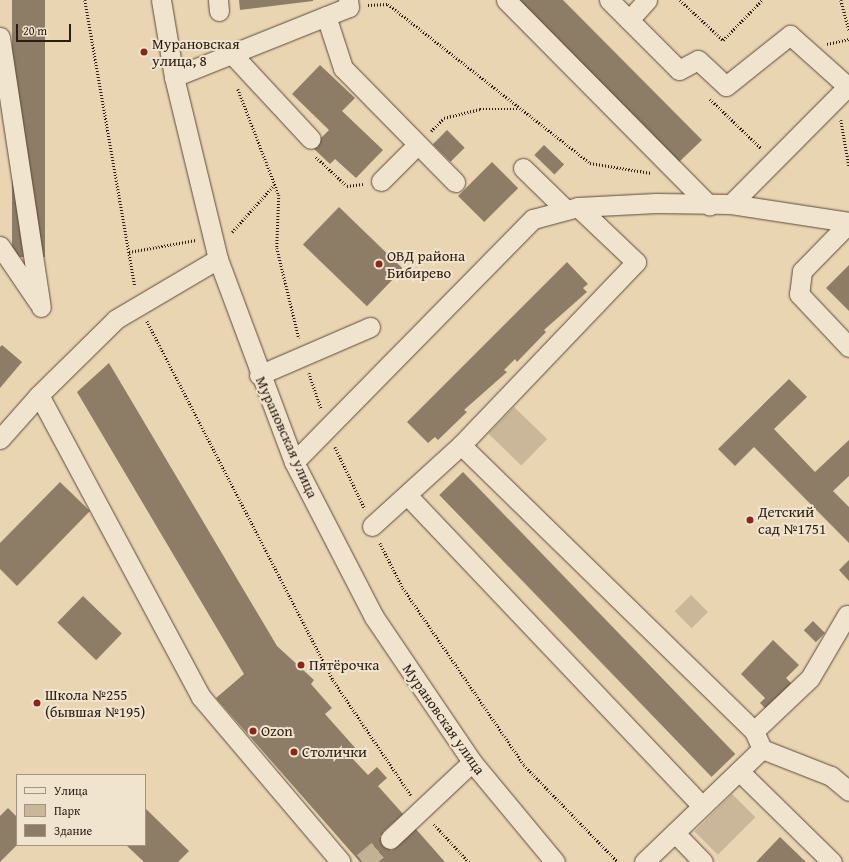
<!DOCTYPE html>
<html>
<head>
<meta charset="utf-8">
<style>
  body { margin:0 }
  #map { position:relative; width:849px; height:862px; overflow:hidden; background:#ead5b3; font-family:"Gentium Book Plus",serif }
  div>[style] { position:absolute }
  .green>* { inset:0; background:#cab698; transform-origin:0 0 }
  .building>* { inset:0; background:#8e7d66; transform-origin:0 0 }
  .minor-tunnel>* { height:19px; margin-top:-9.5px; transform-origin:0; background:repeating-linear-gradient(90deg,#c4b093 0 19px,transparent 0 29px) }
  .path>* { height:2.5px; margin-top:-1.25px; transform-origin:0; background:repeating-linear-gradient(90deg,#2b1d13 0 1px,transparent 0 3px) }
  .roads { filter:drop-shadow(0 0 1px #5b4b3b) drop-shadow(0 0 1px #5b4b3b) }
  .minor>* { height:19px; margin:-9.5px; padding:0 9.5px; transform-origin:9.5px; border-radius:9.5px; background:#f1e4ce }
  .dots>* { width:11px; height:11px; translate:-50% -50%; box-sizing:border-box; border:2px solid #f1e4ce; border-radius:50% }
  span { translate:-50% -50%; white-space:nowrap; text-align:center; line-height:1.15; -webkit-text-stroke:4px #f1e4ce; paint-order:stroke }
  .poi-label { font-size:15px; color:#2b1d13 }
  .left { translate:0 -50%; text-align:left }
  .street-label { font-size:15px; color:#2b1d13 }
  .legend { position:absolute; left:16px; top:774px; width:130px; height:72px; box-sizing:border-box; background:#f1e4ce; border:1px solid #a29483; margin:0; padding:5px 7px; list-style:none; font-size:12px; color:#2b1d13 }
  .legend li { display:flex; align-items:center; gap:8px; height:20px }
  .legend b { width:20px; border:1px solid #a29483 }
  .scale { position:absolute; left:16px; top:24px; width:55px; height:18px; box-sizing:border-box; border:2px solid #2b1d13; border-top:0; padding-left:5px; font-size:12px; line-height:14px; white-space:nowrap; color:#2b1d13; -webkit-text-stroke:3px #f1e4ce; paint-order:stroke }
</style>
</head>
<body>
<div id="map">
  <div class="green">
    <div style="left:514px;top:407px;width:46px;height:37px;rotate:44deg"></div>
    <div style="left:691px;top:595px;width:24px;height:23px;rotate:45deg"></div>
    <div style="left:732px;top:794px;width:33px;height:53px;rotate:45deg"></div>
  </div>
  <div class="building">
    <div style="left:12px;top:0;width:33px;height:257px"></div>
    <div style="clip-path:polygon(239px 0,313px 0,313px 1px,240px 10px)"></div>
    <div style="clip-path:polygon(516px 0,563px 0,702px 140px,678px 163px)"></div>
    <div style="clip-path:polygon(320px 65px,355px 98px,342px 111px,383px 150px,356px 178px,335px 159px,330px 164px,312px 147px,329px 130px,292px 94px)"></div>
    <div style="left:447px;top:130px;width:25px;height:20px;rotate:45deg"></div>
    <div style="left:544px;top:145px;width:28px;height:14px;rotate:44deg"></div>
    <div style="left:492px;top:162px;width:37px;height:48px;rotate:45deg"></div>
    <div style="left:339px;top:207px;width:89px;height:52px;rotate:44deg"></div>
    <div style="clip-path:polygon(567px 262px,588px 284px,583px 288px,587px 292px,544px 330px,546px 332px,517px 362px,515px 359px,504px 370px,507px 372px,464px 410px,467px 412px,438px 440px,435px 437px,428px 443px,407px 422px)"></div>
    <div style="clip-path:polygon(849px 265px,849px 311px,826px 288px)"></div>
    <div style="clip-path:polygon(2px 345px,22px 362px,0 388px,0 347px)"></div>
    <div style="clip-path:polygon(109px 363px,277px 646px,314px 680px,311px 684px,332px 708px,325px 714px,358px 751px,351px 757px,368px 775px,377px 767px,387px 778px,378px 786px,403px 814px,383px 832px,395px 846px,415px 828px,445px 862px,360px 862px,216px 698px,244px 674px,77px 392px)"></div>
    <div style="clip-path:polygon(789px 379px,807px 397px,774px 429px,815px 472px,849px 440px,849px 476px,833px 491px,849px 507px,849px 543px,754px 447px,735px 466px,718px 449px)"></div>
    <div style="left:463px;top:472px;width:392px;height:33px;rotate:46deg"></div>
    <div style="clip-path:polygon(60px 482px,90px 511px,17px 586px,0 569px,0 543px)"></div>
    <div style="clip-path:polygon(849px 560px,849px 581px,839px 570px)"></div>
    <div style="left:83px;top:596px;width:54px;height:37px;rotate:44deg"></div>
    <div style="left:813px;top:621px;width:17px;height:13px;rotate:45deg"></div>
    <div style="clip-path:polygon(773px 640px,799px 665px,786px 678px,796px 688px,771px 714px,760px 703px,765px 698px,741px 674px)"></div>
    <div style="clip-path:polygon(8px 808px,17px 817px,17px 845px,0 862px,0 816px)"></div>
    <div style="clip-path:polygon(145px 808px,189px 851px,178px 862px,144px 862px,126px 845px,145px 845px)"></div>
    <div style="clip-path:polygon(780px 837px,806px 862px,756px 862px)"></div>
  </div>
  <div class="minor-tunnel">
    <div style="left:363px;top:862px;width:35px;rotate:-40deg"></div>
  </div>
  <div class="path">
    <div style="left:85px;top:0;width:291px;rotate:80.1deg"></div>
    <div style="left:680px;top:0;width:59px;rotate:42.9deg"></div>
    <div style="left:723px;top:40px;width:56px;rotate:-45.7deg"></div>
    <div style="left:841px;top:0;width:31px;rotate:75deg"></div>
    <div style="left:368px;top:5px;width:20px;rotate:-3deg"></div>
    <div style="left:388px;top:4px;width:257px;rotate:38.2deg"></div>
    <div style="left:590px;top:163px;width:62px;rotate:9.3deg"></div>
    <div style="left:827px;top:44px;width:23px;rotate:-13deg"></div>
    <div style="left:238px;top:89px;width:114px;rotate:68.9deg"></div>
    <div style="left:279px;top:195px;width:53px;rotate:92.2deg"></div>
    <div style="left:277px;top:248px;width:93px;rotate:76.3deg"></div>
    <div style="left:710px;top:99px;width:71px;rotate:43.9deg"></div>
    <div style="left:841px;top:120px;width:47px;rotate:80.1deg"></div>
    <div style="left:431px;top:131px;width:18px;rotate:-45deg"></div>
    <div style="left:444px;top:118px;width:37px;rotate:-14deg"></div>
    <div style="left:480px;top:109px;width:38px"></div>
    <div style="left:316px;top:157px;width:42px;rotate:43.1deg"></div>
    <div style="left:347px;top:186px;width:16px;rotate:-7deg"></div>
    <div style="left:232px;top:232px;width:63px;rotate:-48.2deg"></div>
    <div style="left:129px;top:252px;width:68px;rotate:-10.2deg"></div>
    <div style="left:147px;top:321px;width:404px;rotate:62.6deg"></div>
    <div style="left:333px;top:680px;width:139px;rotate:55.9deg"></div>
    <div style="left:309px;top:373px;width:37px;rotate:71deg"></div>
    <div style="left:335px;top:447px;width:69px;rotate:64.2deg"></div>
    <div style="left:380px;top:543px;width:51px;rotate:62.9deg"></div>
    <div style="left:403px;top:588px;width:214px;rotate:55.6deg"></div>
    <div style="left:524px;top:765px;width:135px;rotate:45.9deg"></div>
    <div style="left:434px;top:824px;width:52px;rotate:47.4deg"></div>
  </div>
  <div class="roads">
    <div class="minor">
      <div style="left:161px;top:0;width:78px;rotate:80.4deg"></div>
      <div style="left:174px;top:77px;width:187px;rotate:76.4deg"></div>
      <div style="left:218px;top:259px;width:217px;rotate:69.5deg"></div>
      <div style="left:294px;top:462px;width:174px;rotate:62.7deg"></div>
      <div style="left:374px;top:617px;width:175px;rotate:55.9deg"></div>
      <div style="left:472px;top:762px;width:130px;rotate:50.3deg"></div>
      <div style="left:218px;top:0;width:11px;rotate:85deg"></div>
      <div style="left:506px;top:0;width:289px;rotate:45.3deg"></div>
      <div style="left:609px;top:0;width:99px;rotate:45deg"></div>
      <div style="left:679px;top:70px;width:21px;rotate:-28deg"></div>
      <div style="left:698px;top:60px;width:38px;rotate:43deg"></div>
      <div style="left:726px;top:86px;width:82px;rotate:-38.6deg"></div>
      <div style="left:790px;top:35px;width:76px;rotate:41.8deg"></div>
      <div style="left:326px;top:16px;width:55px;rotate:71.9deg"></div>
      <div style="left:343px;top:68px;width:160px;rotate:45.5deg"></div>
      <div style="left:629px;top:20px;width:27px;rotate:-48deg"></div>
      <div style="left:0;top:37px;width:273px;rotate:81.4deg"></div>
      <div style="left:231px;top:53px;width:117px;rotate:47.1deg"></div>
      <div style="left:174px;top:77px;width:188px;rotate:-21.8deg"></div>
      <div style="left:349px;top:7px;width:7px;rotate:-98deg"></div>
      <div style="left:523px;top:168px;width:60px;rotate:44.3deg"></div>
      <div style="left:381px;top:181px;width:51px;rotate:-45deg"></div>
      <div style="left:731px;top:204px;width:168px;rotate:-45.2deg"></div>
      <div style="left:578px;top:207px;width:80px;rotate:43.5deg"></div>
      <div style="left:636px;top:262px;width:253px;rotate:133.7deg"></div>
      <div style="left:461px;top:445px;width:409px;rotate:44.3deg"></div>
      <div style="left:754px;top:731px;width:20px;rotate:66deg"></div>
      <div style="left:762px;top:749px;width:74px;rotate:21.4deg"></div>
      <div style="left:831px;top:776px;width:23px;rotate:40deg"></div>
      <div style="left:849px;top:223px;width:67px;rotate:134.4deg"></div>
      <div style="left:802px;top:271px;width:23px;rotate:97deg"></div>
      <div style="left:799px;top:294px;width:73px;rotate:46.7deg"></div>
      <div style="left:0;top:246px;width:68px;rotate:55.8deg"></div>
      <div style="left:259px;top:375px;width:121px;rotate:-23.4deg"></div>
      <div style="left:39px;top:395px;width:343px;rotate:61.8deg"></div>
      <div style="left:201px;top:697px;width:216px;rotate:49.7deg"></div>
      <div style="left:0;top:439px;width:59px;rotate:-48.4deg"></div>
      <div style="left:39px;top:395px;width:108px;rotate:-44.6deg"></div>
      <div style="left:116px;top:319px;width:118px;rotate:-30.5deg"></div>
      <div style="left:294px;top:462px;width:341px;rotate:-45.5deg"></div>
      <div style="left:533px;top:219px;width:47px;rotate:-14.9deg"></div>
      <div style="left:578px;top:207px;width:78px;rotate:-2.9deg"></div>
      <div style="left:656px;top:203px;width:75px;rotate:0.8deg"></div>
      <div style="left:731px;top:204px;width:119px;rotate:8.7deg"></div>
      <div style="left:407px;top:495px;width:429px;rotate:46.5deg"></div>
      <div style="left:372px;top:526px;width:120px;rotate:-42.3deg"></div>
      <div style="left:754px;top:731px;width:77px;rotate:-43.4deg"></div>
      <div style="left:810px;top:678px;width:73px;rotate:-59.6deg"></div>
      <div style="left:739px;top:771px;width:130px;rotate:44.4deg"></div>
      <div style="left:675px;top:833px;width:40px;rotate:46deg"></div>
      <div style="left:390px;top:839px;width:112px;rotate:-43.2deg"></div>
      <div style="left:644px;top:862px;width:163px;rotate:-43.8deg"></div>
    </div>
  </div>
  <div class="dots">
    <div style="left:144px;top:52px;background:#8f2418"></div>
    <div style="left:379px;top:264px;background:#8f2418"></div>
    <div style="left:750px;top:520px;background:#8f2418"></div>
    <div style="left:301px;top:665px;background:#8f2418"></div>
    <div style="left:37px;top:703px;background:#8f2418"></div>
    <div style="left:253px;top:731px;background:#8f2418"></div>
    <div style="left:294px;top:752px;background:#8f2418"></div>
  </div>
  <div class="poi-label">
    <span class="left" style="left:152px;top:52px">Мурановская<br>улица, 8</span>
    <span class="left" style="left:387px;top:264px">ОВД района<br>Бибирево</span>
    <span class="left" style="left:758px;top:520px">Детский<br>сад №1751</span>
    <span class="left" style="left:309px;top:665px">Пятёрочка</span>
    <span class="left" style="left:45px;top:703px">Школа №255<br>(бывшая №195)</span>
    <span class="left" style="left:261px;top:731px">Ozon</span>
    <span class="left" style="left:302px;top:752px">Столички</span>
  </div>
  <div class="street-label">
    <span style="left:287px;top:437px;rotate:66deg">Мурановская улица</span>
    <span style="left:444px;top:719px;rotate:55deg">Мурановская улица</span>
  </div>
  <ul class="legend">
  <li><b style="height:5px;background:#f1e4ce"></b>Улица</li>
  <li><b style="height:11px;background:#cab698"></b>Парк</li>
  <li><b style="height:11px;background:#8e7d66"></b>Здание</li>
  </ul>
  <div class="scale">20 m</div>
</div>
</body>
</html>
